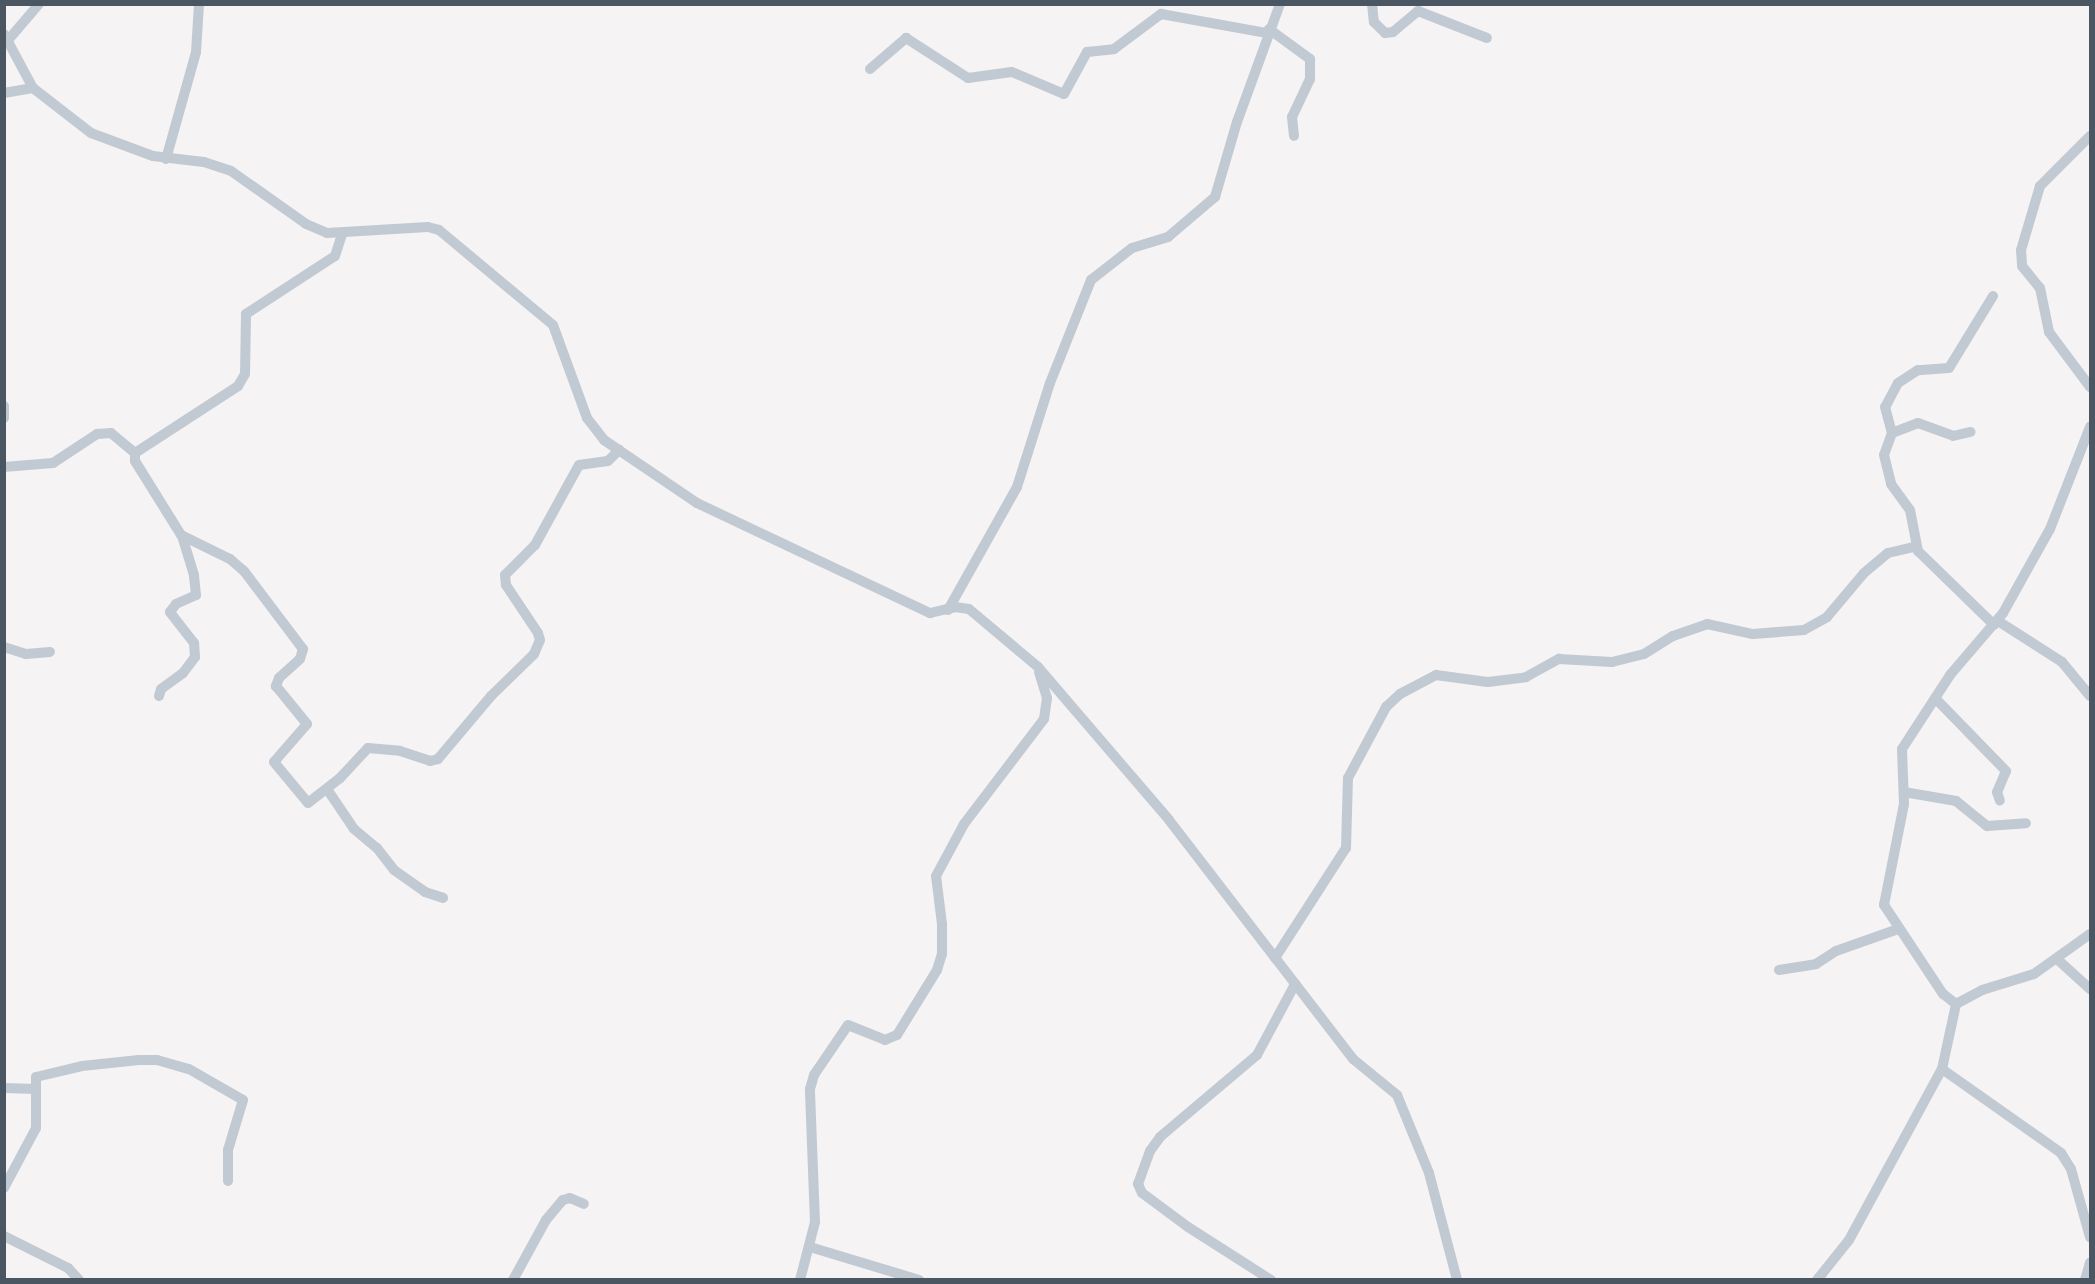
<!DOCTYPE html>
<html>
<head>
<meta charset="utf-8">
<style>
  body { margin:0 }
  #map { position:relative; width:2095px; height:1284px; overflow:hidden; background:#f5f3f3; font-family:Cabin,sans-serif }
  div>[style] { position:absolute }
  .minor>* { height:10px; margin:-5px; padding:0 5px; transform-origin:5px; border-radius:5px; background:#c1cad2 }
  span { translate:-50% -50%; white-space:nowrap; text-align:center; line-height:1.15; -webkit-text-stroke:4.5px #fff; paint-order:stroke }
  .frame { position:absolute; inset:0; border:6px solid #4a5661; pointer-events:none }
</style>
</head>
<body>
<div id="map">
  <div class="minor">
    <div style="left:1372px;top:4px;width:18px;rotate:84deg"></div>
    <div style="left:1374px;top:22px;width:16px;rotate:45deg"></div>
    <div style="left:1385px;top:33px;width:8px;rotate:-7deg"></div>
    <div style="left:1393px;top:32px;width:33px;rotate:-40deg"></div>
    <div style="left:1418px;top:11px;width:74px;rotate:21.4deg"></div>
    <div style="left:1269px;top:29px;width:51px;rotate:36.2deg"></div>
    <div style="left:1310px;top:59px;width:20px;rotate:90deg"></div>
    <div style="left:1310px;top:79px;width:42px;rotate:115.3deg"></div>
    <div style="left:1292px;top:117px;width:19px;rotate:84deg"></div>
    <div style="left:4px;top:34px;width:61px;rotate:61.8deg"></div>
    <div style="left:33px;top:88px;width:73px;rotate:37.8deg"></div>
    <div style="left:91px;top:133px;width:66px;rotate:20.4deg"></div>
    <div style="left:153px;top:156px;width:51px;rotate:6.7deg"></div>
    <div style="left:204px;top:162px;width:28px;rotate:18deg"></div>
    <div style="left:231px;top:171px;width:92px;rotate:35.2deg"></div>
    <div style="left:306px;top:224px;width:23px;rotate:23deg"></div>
    <div style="left:327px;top:233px;width:101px;rotate:-3.4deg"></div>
    <div style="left:428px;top:227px;width:11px;rotate:15deg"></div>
    <div style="left:439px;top:230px;width:148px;rotate:39.8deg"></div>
    <div style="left:553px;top:325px;width:99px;rotate:69.9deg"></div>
    <div style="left:587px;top:418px;width:28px;rotate:52deg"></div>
    <div style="left:604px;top:440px;width:112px;rotate:34.1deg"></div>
    <div style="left:697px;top:503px;width:258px;rotate:25.3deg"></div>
    <div style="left:930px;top:613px;width:26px;rotate:-13deg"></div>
    <div style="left:955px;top:607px;width:14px;rotate:8deg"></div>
    <div style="left:969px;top:609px;width:90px;rotate:40deg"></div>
    <div style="left:1038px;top:667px;width:201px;rotate:49.4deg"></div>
    <div style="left:1169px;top:820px;width:302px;rotate:52.4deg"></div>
    <div style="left:1353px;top:1059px;width:57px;rotate:39.3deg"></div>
    <div style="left:1397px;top:1095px;width:84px;rotate:67.7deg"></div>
    <div style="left:1429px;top:1173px;width:111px;rotate:75.3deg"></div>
    <div style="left:9px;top:39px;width:46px;rotate:-49.4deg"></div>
    <div style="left:870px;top:69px;width:48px;rotate:-40.7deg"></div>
    <div style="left:906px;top:38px;width:74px;rotate:32.8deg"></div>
    <div style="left:968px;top:78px;width:44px;rotate:-7.8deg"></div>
    <div style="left:1012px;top:72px;width:56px;rotate:22.9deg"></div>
    <div style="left:1064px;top:94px;width:48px;rotate:-61.3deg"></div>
    <div style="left:1087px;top:52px;width:27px;rotate:-6deg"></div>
    <div style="left:1114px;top:49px;width:59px;rotate:-36.7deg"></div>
    <div style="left:1161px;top:14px;width:108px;rotate:10.2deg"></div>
    <div style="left:4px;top:93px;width:29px;rotate:-10deg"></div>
    <div style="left:2090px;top:136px;width:71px;rotate:135deg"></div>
    <div style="left:2040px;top:186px;width:67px;rotate:106.5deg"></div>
    <div style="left:2021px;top:250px;width:16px;rotate:86deg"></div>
    <div style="left:2022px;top:266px;width:28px;rotate:51deg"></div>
    <div style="left:2040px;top:288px;width:45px;rotate:78.4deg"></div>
    <div style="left:2049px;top:332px;width:69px;rotate:53.3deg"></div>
    <div style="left:166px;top:159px;width:111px;rotate:-74.3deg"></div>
    <div style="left:196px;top:52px;width:48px;rotate:-86.4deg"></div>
    <div style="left:1993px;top:296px;width:84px;rotate:121.4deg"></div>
    <div style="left:1949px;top:368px;width:31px;rotate:176deg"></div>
    <div style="left:1918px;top:370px;width:24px;rotate:147deg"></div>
    <div style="left:1898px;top:383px;width:27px;rotate:118deg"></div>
    <div style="left:1885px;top:407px;width:27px;rotate:75deg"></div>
    <div style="left:1892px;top:433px;width:23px;rotate:110deg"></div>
    <div style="left:1884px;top:455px;width:30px;rotate:76deg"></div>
    <div style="left:1891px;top:484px;width:32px;rotate:54deg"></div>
    <div style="left:1910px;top:510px;width:42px;rotate:79deg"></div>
    <div style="left:1918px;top:551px;width:106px;rotate:44.2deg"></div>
    <div style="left:4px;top:406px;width:12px;rotate:90deg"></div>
    <div style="left:1892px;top:433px;width:28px;rotate:-21deg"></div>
    <div style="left:1918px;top:423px;width:37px;rotate:20deg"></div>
    <div style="left:1953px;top:436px;width:18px;rotate:-13deg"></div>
    <div style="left:135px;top:453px;width:123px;rotate:-33deg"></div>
    <div style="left:238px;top:386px;width:14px;rotate:-60deg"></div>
    <div style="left:245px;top:374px;width:60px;rotate:-89deg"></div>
    <div style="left:246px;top:314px;width:106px;rotate:-33.1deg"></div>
    <div style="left:335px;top:256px;width:22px;rotate:-72deg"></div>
    <div style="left:4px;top:467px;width:49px;rotate:-4.7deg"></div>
    <div style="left:53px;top:463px;width:53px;rotate:-33.4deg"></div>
    <div style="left:97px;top:434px;width:14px;rotate:-4deg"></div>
    <div style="left:111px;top:433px;width:31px;rotate:40deg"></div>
    <div style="left:135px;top:453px;width:8px;rotate:90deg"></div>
    <div style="left:135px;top:461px;width:87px;rotate:58.1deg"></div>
    <div style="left:181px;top:535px;width:55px;rotate:26.1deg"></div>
    <div style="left:230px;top:559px;width:18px;rotate:41deg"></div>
    <div style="left:244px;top:571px;width:98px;rotate:52.9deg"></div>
    <div style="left:303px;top:649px;width:10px;rotate:107deg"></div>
    <div style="left:300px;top:659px;width:28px;rotate:138deg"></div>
    <div style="left:279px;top:678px;width:9px;rotate:111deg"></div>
    <div style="left:276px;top:686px;width:49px;rotate:50.8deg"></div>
    <div style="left:307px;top:724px;width:50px;rotate:131deg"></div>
    <div style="left:274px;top:762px;width:53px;rotate:50.3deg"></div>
    <div style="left:308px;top:803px;width:41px;rotate:-38deg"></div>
    <div style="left:340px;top:778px;width:41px;rotate:-47deg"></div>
    <div style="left:368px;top:748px;width:32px;rotate:5deg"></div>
    <div style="left:400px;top:751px;width:32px;rotate:18deg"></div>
    <div style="left:430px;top:761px;width:8px;rotate:-14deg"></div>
    <div style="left:438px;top:759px;width:82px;rotate:-49.9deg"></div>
    <div style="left:491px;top:696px;width:60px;rotate:-44.3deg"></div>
    <div style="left:534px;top:654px;width:15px;rotate:-67deg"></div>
    <div style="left:540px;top:640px;width:7px;rotate:-106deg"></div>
    <div style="left:538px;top:633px;width:58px;rotate:-123.7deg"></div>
    <div style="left:506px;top:585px;width:10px;rotate:-96deg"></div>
    <div style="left:505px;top:575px;width:42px;rotate:-45deg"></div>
    <div style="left:535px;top:545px;width:91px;rotate:-61.2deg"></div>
    <div style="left:579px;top:465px;width:29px;rotate:-8deg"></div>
    <div style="left:608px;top:461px;width:16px;rotate:-45deg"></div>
    <div style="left:948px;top:610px;width:141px;rotate:-60.7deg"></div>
    <div style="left:1017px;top:487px;width:109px;rotate:-72.4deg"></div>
    <div style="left:1050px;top:383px;width:111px;rotate:-68.3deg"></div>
    <div style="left:1091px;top:280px;width:52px;rotate:-38deg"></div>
    <div style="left:1132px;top:248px;width:38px;rotate:-17deg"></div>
    <div style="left:1168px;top:237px;width:62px;rotate:-40.4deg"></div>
    <div style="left:1215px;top:197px;width:78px;rotate:-73.7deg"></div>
    <div style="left:1237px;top:122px;width:126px;rotate:-70deg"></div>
    <div style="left:1998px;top:621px;width:76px;rotate:32.6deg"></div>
    <div style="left:2062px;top:662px;width:44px;rotate:50.5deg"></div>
    <div style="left:4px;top:647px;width:23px;rotate:18deg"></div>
    <div style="left:26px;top:654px;width:24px;rotate:-5deg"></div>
    <div style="left:159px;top:696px;width:7px;rotate:-74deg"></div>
    <div style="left:161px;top:689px;width:27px;rotate:-36deg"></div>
    <div style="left:183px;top:673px;width:20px;rotate:-53deg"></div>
    <div style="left:195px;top:657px;width:14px;rotate:-94deg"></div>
    <div style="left:194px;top:643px;width:39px;rotate:-128deg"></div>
    <div style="left:170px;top:612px;width:10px;rotate:-53deg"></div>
    <div style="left:176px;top:604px;width:22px;rotate:-24deg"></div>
    <div style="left:196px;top:595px;width:20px;rotate:-96deg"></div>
    <div style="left:194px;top:575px;width:39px;rotate:-107deg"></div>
    <div style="left:1935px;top:698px;width:102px;rotate:45.8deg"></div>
    <div style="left:2006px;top:771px;width:23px;rotate:113deg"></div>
    <div style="left:1997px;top:792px;width:9px;rotate:72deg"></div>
    <div style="left:327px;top:789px;width:48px;rotate:56deg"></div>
    <div style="left:354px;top:829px;width:30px;rotate:40deg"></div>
    <div style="left:377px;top:848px;width:28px;rotate:52deg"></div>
    <div style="left:394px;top:870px;width:38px;rotate:35deg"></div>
    <div style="left:425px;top:892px;width:19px;rotate:18deg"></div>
    <div style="left:1904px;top:792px;width:53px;rotate:9.8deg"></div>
    <div style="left:1956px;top:801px;width:40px;rotate:39deg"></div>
    <div style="left:1987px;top:826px;width:39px;rotate:-4deg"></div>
    <div style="left:1275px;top:958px;width:131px;rotate:-57.2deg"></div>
    <div style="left:1346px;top:848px;width:70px;rotate:-88.4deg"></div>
    <div style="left:1348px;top:778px;width:81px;rotate:-61.8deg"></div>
    <div style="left:1386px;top:707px;width:19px;rotate:-43deg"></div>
    <div style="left:1400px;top:694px;width:41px;rotate:-27.8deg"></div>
    <div style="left:1436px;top:675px;width:52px;rotate:7.7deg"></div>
    <div style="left:1488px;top:682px;width:38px;rotate:-7deg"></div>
    <div style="left:1526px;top:677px;width:38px;rotate:-29deg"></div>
    <div style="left:1559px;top:659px;width:53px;rotate:3.2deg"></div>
    <div style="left:1612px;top:662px;width:33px;rotate:-14deg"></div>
    <div style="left:1644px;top:654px;width:34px;rotate:-32deg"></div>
    <div style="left:1673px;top:636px;width:36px;rotate:-19deg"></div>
    <div style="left:1707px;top:624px;width:47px;rotate:12.3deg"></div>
    <div style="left:1753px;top:634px;width:51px;rotate:-4.5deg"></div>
    <div style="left:1804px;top:630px;width:26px;rotate:-29deg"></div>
    <div style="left:1827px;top:617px;width:57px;rotate:-49.9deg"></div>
    <div style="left:1864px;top:573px;width:31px;rotate:-40deg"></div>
    <div style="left:1888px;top:553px;width:28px;rotate:-13deg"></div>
    <div style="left:2057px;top:959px;width:45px;rotate:42.3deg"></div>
    <div style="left:1779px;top:970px;width:37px;rotate:-9deg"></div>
    <div style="left:1816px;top:964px;width:24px;rotate:-33deg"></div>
    <div style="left:1836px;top:951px;width:66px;rotate:-19.5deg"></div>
    <div style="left:1956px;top:1004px;width:16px;rotate:-142deg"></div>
    <div style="left:1943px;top:994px;width:107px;rotate:-123.5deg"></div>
    <div style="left:1884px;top:905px;width:103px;rotate:-78.8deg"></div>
    <div style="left:1904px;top:804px;width:55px;rotate:-92.1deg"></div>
    <div style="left:1902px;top:749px;width:88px;rotate:-57deg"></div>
    <div style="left:1950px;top:675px;width:82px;rotate:-49.5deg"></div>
    <div style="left:2003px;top:613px;width:96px;rotate:-60.8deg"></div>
    <div style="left:2050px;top:529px;width:110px;rotate:-68.6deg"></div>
    <div style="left:1942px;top:1069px;width:146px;rotate:35.2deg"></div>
    <div style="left:2061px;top:1153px;width:19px;rotate:58deg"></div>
    <div style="left:2071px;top:1169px;width:71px;rotate:74.4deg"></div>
    <div style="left:4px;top:1088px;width:32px;rotate:2deg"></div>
    <div style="left:4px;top:1188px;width:68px;rotate:-61.9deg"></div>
    <div style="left:36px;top:1128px;width:51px;rotate:-90deg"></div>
    <div style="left:36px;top:1077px;width:47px;rotate:-13.4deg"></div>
    <div style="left:82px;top:1066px;width:57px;rotate:-6deg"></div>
    <div style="left:139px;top:1060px;width:18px"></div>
    <div style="left:157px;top:1060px;width:33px;rotate:16deg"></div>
    <div style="left:189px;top:1069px;width:62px;rotate:29.9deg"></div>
    <div style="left:243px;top:1100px;width:52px;rotate:106.7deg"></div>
    <div style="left:228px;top:1150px;width:31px;rotate:90deg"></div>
    <div style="left:4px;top:1236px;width:72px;rotate:26.6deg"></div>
    <div style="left:68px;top:1268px;width:16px;rotate:47deg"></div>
    <div style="left:810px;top:1247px;width:114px;rotate:16.8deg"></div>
    <div style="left:513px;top:1280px;width:68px;rotate:-61.2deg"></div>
    <div style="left:546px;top:1220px;width:26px;rotate:-50deg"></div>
    <div style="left:563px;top:1200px;width:7px;rotate:-16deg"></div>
    <div style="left:570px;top:1198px;width:15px;rotate:23deg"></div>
    <div style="left:800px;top:1280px;width:60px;rotate:-75.5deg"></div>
    <div style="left:815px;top:1222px;width:133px;rotate:-92.2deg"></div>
    <div style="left:810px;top:1089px;width:15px;rotate:-74deg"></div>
    <div style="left:814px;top:1075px;width:60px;rotate:-55.8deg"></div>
    <div style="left:848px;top:1025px;width:40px;rotate:22deg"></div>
    <div style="left:885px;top:1040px;width:13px;rotate:-23deg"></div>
    <div style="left:897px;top:1035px;width:76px;rotate:-58.4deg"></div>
    <div style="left:937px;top:970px;width:17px;rotate:-73deg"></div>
    <div style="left:942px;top:954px;width:30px;rotate:-90deg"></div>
    <div style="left:942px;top:924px;width:48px;rotate:-97.1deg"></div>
    <div style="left:936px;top:876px;width:59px;rotate:-61.7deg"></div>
    <div style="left:964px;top:824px;width:132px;rotate:-52.7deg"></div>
    <div style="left:1044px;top:719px;width:21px;rotate:-82deg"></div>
    <div style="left:1047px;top:698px;width:27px;rotate:-107deg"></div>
    <div style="left:1271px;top:1280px;width:98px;rotate:-147.4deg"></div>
    <div style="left:1188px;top:1227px;width:57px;rotate:-143.5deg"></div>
    <div style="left:1142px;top:1193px;width:10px;rotate:-114deg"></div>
    <div style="left:1138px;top:1184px;width:35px;rotate:-70deg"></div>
    <div style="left:1150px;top:1151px;width:17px;rotate:-54deg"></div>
    <div style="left:1160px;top:1137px;width:127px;rotate:-40.2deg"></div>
    <div style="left:1257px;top:1055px;width:81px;rotate:-61.8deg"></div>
    <div style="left:1817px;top:1280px;width:51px;rotate:-51.3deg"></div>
    <div style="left:1849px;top:1240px;width:195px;rotate:-61.5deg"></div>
    <div style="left:1942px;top:1069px;width:66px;rotate:-77.8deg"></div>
    <div style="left:1956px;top:1004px;width:30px;rotate:-28deg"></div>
    <div style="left:1982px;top:990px;width:54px;rotate:-17.1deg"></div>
    <div style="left:2034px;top:974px;width:69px;rotate:-35.5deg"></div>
    <div style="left:2085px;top:1280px;width:18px;rotate:-74deg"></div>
  </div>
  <div class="frame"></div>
</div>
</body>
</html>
